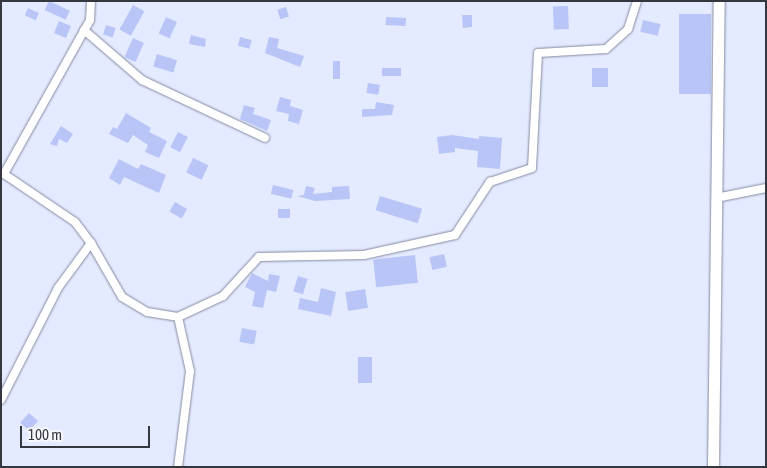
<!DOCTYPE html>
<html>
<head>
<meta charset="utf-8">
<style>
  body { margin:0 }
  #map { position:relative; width:767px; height:468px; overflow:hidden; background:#e4eaff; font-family:"Asap Condensed",sans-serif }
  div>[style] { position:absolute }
  .building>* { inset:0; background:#b8c5f6; transform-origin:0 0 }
  .roads { filter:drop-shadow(0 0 1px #848aa1) drop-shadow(0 0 1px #848aa1) }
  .street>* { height:8px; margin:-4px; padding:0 4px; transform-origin:4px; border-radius:4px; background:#fff }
  .secondary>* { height:11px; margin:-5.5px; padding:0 5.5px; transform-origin:5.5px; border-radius:5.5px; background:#fff }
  span { translate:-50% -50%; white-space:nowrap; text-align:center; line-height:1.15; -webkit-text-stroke:4.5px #f6f8fd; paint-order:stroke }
  .frame { position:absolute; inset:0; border:2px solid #343640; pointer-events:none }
  .scale { position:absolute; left:20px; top:426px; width:130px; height:22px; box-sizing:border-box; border:2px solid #343640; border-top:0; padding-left:6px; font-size:15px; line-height:18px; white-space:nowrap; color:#343640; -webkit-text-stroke:4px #f6f8fd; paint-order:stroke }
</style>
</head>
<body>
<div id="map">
  <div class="building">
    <div style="left:49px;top:1px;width:23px;height:10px;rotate:25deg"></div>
    <div style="left:133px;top:5px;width:13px;height:28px;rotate:29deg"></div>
    <div style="left:568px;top:6px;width:23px;height:15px;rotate:88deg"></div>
    <div style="left:286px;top:7px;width:10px;height:9px;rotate:73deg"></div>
    <div style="left:28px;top:8px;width:12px;height:8px;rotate:24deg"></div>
    <div style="left:679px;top:14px;width:32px;height:80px"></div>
    <div style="clip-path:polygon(462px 15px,472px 15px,472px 27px,463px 28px)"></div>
    <div style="left:166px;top:17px;width:12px;height:18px;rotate:24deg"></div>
    <div style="left:386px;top:17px;width:20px;height:8px;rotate:3deg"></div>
    <div style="left:643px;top:20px;width:18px;height:12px;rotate:13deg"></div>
    <div style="left:59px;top:21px;width:13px;height:13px;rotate:23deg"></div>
    <div style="left:106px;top:25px;width:10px;height:10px;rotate:17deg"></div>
    <div style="clip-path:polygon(191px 35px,206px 39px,205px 47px,189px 44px)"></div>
    <div style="left:240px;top:37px;width:12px;height:9px;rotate:14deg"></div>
    <div style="clip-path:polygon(269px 37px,279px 39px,277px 48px,304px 56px,300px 67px,265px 53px)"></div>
    <div style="left:133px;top:38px;width:12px;height:21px;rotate:24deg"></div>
    <div style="left:157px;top:54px;width:21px;height:13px;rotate:17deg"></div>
    <div style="left:333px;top:61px;width:7px;height:18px"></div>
    <div style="left:382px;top:68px;width:19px;height:8px"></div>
    <div style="left:592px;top:68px;width:16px;height:19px"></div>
    <div style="left:368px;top:83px;width:12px;height:10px;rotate:9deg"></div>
    <div style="clip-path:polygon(280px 97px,291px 100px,290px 106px,303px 110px,299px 124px,288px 121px,289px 114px,276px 111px)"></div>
    <div style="clip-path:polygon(376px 102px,394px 105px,392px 115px,362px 117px,362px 109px,375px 109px)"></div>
    <div style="clip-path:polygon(244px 105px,255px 108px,253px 114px,271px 120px,267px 131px,240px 119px)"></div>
    <div style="clip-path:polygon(126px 113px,151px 128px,149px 132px,167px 141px,159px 158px,145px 152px,148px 145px,133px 135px,128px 143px,109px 134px,113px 127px,117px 129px)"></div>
    <div style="clip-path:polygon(61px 126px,73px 134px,67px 143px,59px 139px,57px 146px,50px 144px)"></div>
    <div style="left:178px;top:132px;width:11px;height:17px;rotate:27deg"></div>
    <div style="clip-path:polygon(452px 135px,479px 139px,479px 136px,502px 138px,500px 169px,477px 167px,478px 151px,455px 148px,455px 152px,439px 154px,437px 137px)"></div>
    <div style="left:193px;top:158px;width:17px;height:16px;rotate:25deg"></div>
    <div style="clip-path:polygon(119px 159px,138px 169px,141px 164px,166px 175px,159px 193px,124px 177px,120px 185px,109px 178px)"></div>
    <div style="left:273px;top:185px;width:21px;height:9px;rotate:14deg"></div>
    <div style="clip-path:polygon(306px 186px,315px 188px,313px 194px,332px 192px,332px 187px,349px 186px,350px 199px,315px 201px,297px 196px,304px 195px)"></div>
    <div style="left:380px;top:196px;width:44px;height:15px;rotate:17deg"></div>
    <div style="left:175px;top:202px;width:14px;height:11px;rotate:30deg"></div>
    <div style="left:290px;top:209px;width:9px;height:12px;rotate:90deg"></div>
    <div style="left:444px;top:254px;width:13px;height:15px;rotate:77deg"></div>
    <div style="left:415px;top:255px;width:28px;height:42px;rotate:84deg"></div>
    <div style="clip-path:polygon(252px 273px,268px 281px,269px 274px,280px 276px,276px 292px,267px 290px,263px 308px,252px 306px,255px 292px,245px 287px)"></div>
    <div style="left:298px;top:276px;width:10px;height:16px;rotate:17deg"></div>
    <div style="clip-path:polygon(321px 288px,336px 292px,331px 316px,298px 309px,300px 298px,318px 302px)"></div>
    <div style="left:365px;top:289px;width:19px;height:20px;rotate:81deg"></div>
    <div style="left:242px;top:328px;width:15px;height:14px;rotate:11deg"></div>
    <div style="left:358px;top:357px;width:14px;height:26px"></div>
    <div style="left:29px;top:413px;width:12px;height:13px;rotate:42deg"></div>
  </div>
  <div class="roads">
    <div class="street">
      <div style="left:91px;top:1px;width:19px;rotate:93deg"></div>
      <div style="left:90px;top:20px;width:176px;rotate:119.2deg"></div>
      <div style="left:4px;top:174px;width:86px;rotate:34.1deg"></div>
      <div style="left:75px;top:222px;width:26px;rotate:53deg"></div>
      <div style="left:91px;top:243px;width:62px;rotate:60.1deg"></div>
      <div style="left:122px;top:297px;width:29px;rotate:31deg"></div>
      <div style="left:147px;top:312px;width:31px;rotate:9deg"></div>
      <div style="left:178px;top:317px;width:55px;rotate:77.5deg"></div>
      <div style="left:190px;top:371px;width:97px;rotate:97.1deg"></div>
      <div style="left:84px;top:30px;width:77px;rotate:40.8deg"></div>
      <div style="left:142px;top:80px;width:136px;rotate:25.2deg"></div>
      <div style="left:716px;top:198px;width:51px;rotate:-11.3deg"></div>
      <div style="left:178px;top:317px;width:50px;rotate:-25deg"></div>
      <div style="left:223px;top:296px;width:53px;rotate:-47.3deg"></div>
      <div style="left:259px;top:257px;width:105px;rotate:-1.1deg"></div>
      <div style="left:364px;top:255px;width:93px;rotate:-12.4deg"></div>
      <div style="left:455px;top:235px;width:64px;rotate:-56.6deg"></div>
      <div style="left:490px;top:182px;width:44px;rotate:-18.4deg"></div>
      <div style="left:532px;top:168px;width:115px;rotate:-87deg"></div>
      <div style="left:538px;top:53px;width:68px;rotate:-3.4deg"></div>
      <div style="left:606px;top:49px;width:30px;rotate:-42deg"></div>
      <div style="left:628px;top:29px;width:29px;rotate:-72deg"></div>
      <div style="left:1px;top:400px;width:126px;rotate:-63deg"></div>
      <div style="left:58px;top:288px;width:56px;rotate:-53.7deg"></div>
    </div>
    <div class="secondary">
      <div style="left:713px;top:467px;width:466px;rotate:-89.3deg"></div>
    </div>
  </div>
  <div class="frame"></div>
  <div class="scale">100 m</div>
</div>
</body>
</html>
